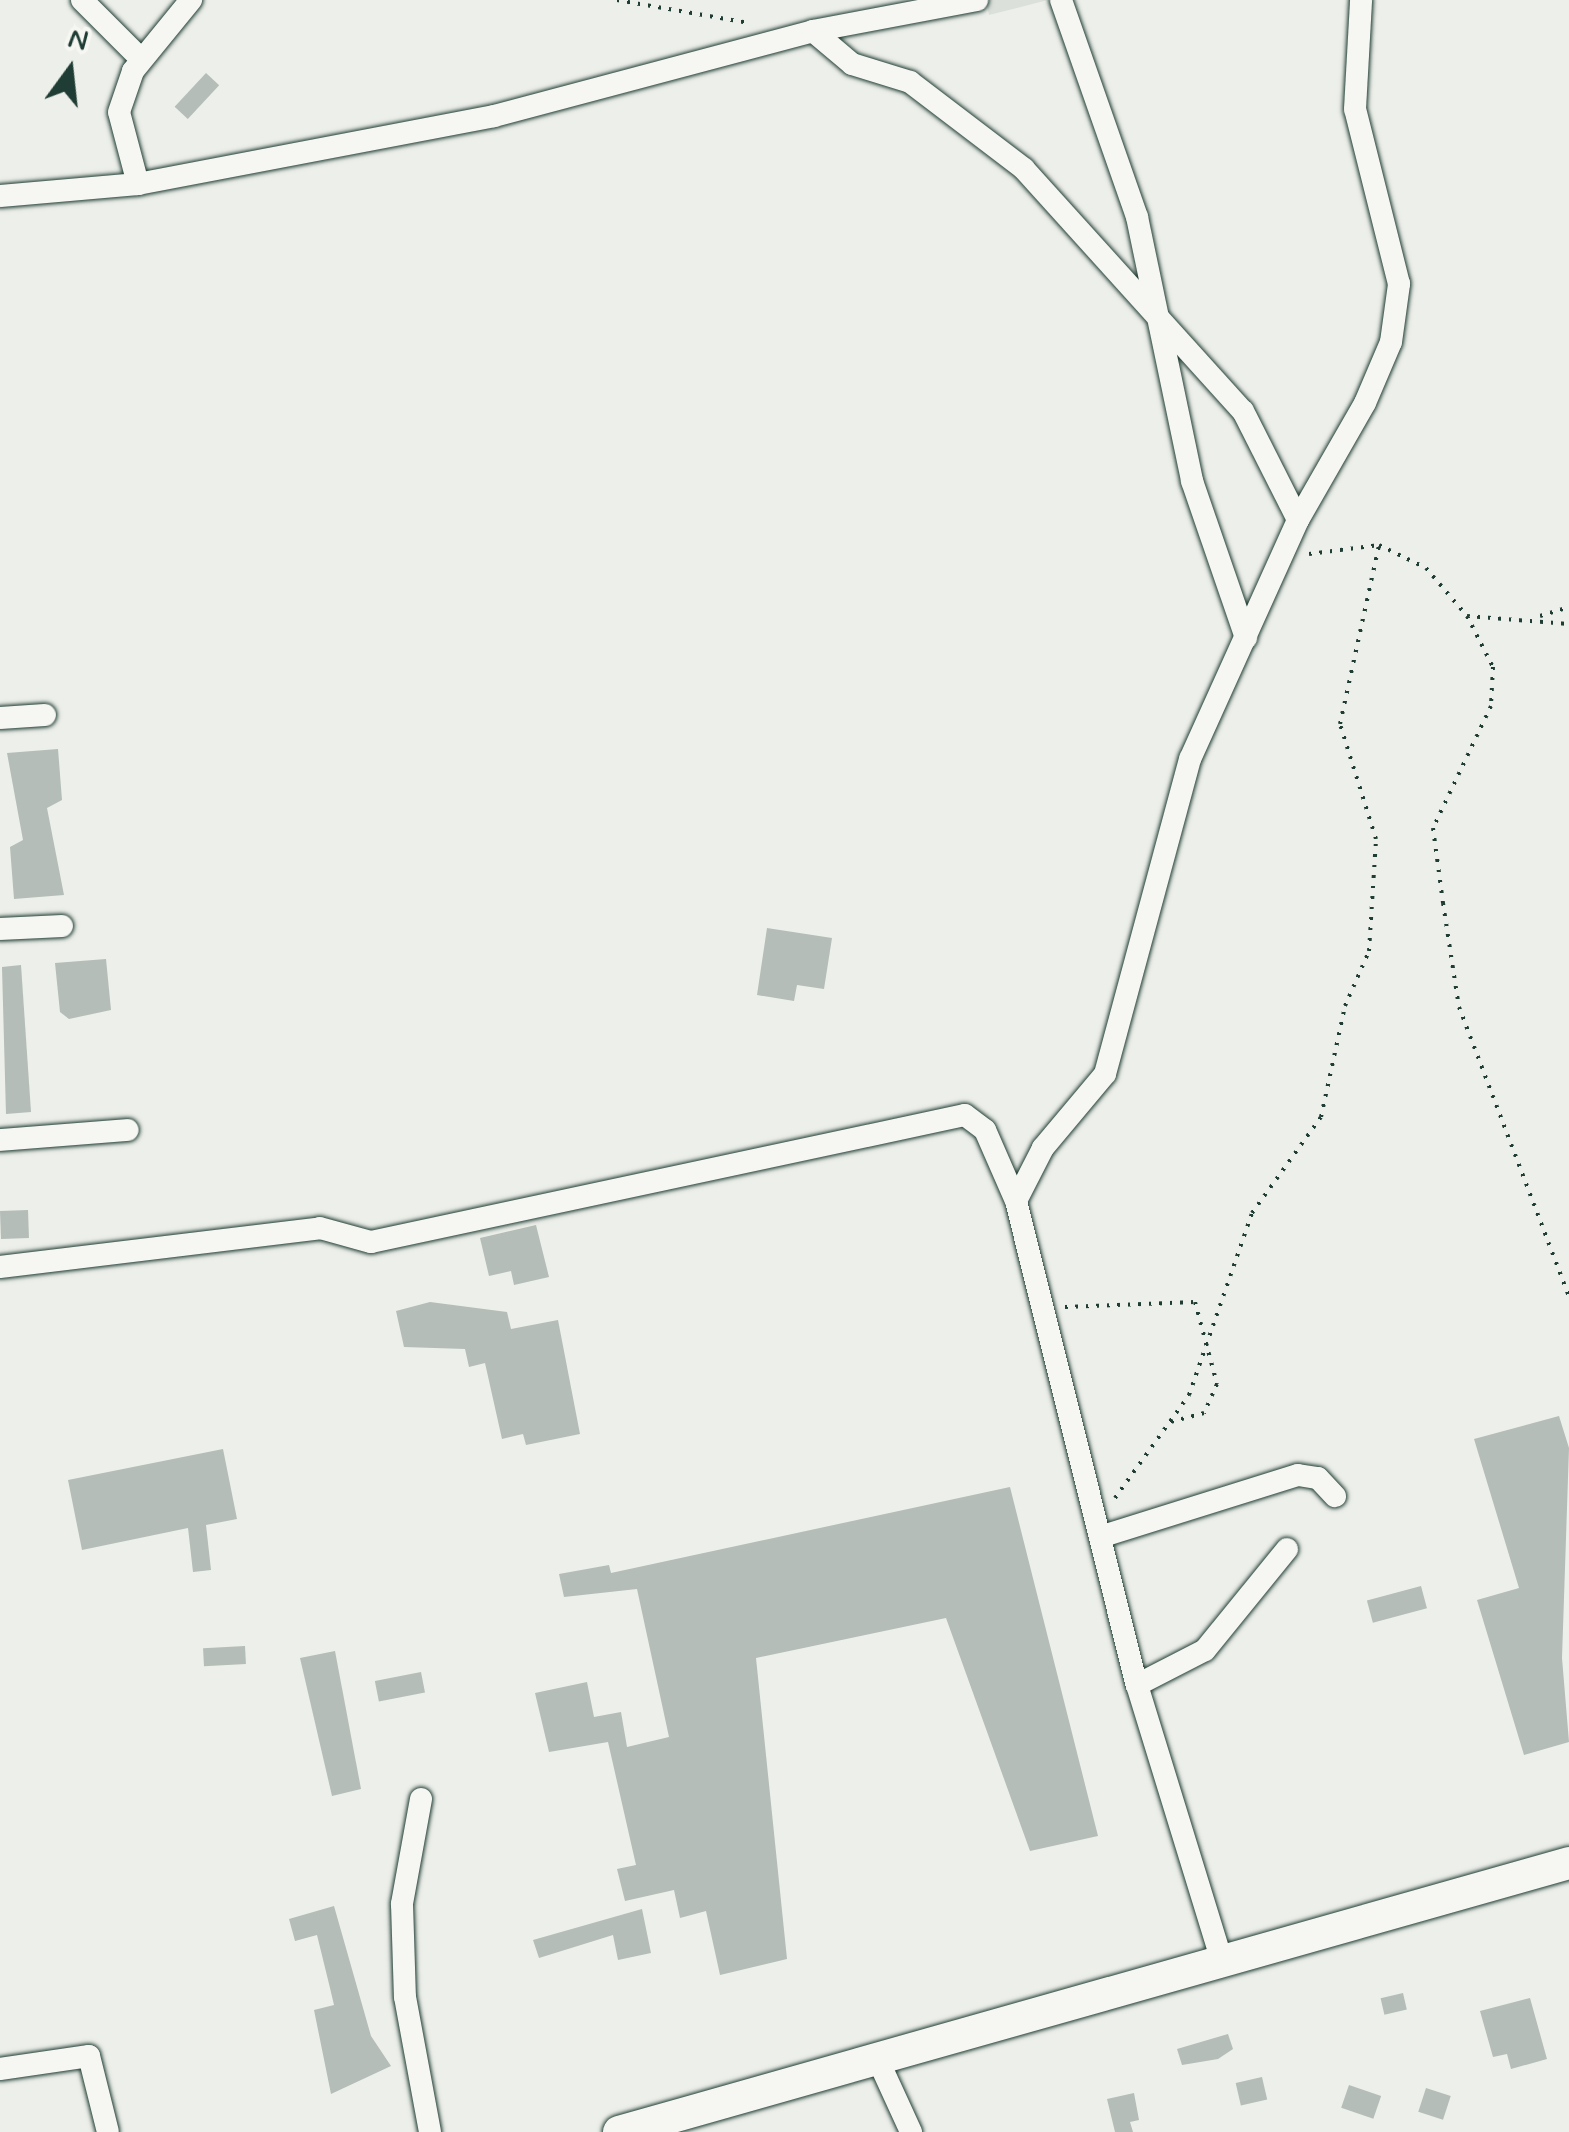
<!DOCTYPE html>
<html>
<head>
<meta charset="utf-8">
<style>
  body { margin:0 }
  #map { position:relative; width:1569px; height:2132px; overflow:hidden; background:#edefea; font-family:Mynerve,sans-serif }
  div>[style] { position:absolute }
  .built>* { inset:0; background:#dce0db }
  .building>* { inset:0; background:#b4bdb8; transform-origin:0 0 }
  .path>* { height:4px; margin-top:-2px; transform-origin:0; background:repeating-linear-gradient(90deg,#1f3d34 0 2.5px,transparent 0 10.5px) }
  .roads { filter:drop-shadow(0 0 2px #1f3d34) drop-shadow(0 0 2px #1f3d34) }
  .minor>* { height:22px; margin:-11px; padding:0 11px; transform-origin:11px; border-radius:11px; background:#f6f6f2 }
  .highway>* { height:32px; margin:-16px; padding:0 16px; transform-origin:16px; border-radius:16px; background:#f6f6f2 }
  span { translate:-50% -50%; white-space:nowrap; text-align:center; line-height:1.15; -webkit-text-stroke:8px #f6f6f2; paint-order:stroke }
  .north { position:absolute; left:20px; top:20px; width:100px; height:100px; -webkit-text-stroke:8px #f6f6f2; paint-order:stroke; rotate:15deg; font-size:28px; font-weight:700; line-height:40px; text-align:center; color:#1f3d34 }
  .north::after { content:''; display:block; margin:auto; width:35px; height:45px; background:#1f3d34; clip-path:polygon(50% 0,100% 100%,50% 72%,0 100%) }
</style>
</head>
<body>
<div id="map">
  <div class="built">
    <div style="clip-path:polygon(986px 0,1048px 0,989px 15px)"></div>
  </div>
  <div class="building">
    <div style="left:206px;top:73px;width:18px;height:46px;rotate:43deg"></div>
    <div style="clip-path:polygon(58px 749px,62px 800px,47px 808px,64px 895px,14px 899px,10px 847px,23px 840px,7px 753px)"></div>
    <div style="clip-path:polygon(767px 928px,832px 938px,824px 989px,797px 985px,794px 1001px,757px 995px)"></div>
    <div style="clip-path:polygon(106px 959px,111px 1010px,69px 1019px,60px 1012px,55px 963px)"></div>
    <div style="clip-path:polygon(21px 965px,31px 1112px,6px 1114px,2px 967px)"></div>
    <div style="left:28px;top:1210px;width:28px;height:28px;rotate:88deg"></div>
    <div style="clip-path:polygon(536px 1225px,549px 1277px,514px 1285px,511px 1271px,489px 1276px,480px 1238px)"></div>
    <div style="clip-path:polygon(430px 1302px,507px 1312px,511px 1329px,558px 1320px,580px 1434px,526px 1445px,523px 1434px,502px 1439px,485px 1363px,469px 1367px,465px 1349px,404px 1347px,396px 1311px)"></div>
    <div style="clip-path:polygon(1559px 1416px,1569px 1448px,1562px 1658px,1569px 1742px,1524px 1755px,1477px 1600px,1519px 1588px,1474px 1439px)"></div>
    <div style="clip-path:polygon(223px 1449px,237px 1519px,206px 1525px,211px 1570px,193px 1572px,188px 1528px,82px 1550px,68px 1480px)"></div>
    <div style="clip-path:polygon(1010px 1487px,1098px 1836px,1030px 1851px,946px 1618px,756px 1658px,787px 1959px,720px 1975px,706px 1911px,680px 1918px,674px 1890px,625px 1901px,617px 1869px,636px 1865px,608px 1742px,549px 1752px,535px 1693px,587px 1682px,594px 1717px,621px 1712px,627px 1747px,669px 1737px,637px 1589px,564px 1597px,559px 1574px,609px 1565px,611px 1573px)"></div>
    <div style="left:1421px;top:1586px;width:23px;height:56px;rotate:75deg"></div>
    <div style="left:245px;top:1646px;width:18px;height:42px;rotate:87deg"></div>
    <div style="clip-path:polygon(335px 1651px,361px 1789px,332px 1796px,300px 1658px)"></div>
    <div style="left:421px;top:1672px;width:21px;height:47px;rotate:79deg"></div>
    <div style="clip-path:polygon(334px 1906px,371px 2036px,391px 2066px,331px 2094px,314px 2010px,334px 2005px,330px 1988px,317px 1935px,295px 1941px,289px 1919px)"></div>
    <div style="clip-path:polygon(642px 1909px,651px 1953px,618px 1960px,613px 1935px,539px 1958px,533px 1940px)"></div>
    <div style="left:1403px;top:1993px;width:17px;height:23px;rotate:77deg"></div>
    <div style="clip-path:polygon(1530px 1998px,1547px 2059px,1511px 2069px,1507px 2054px,1493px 2057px,1480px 2011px)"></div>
    <div style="clip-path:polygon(1228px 2034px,1233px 2049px,1218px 2059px,1182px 2065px,1177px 2049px)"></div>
    <div style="left:1262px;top:2077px;width:23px;height:27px;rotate:77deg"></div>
    <div style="left:1349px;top:2085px;width:34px;height:24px;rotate:19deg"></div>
    <div style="left:1426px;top:2088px;width:26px;height:25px;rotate:18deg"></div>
    <div style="clip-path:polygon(1134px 2093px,1139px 2120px,1130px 2122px,1133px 2132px,1115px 2132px,1107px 2099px)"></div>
  </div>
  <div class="path">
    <div style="left:617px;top:0;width:134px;rotate:9.9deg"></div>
    <div style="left:1309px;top:554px;width:71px;rotate:-7.3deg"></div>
    <div style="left:1379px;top:545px;width:52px;rotate:26.1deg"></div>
    <div style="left:1426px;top:568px;width:63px;rotate:49.5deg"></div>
    <div style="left:1467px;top:616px;width:102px;rotate:4.5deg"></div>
    <div style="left:1467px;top:616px;width:57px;rotate:63deg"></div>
    <div style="left:1493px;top:667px;width:39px;rotate:93deg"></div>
    <div style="left:1491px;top:706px;width:135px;rotate:115.4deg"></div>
    <div style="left:1433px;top:828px;width:76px;rotate:82.4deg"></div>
    <div style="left:1443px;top:903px;width:105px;rotate:81.3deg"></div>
    <div style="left:1459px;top:1007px;width:310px;rotate:69.2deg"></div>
    <div style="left:1540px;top:616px;width:30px;rotate:-17deg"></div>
    <div style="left:1065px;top:1307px;width:130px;rotate:-2.2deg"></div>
    <div style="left:1195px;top:1302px;width:85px;rotate:75deg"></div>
    <div style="left:1217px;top:1384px;width:32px;rotate:114deg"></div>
    <div style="left:1204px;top:1413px;width:35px;rotate:165deg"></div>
    <div style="left:1115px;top:1498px;width:127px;rotate:-54.3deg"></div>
    <div style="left:1189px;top:1395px;width:193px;rotate:-70.9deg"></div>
    <div style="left:1252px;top:1213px;width:118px;rotate:-54.3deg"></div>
    <div style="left:1321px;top:1117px;width:114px;rotate:-77.8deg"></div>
    <div style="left:1345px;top:1006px;width:60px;rotate:-66.4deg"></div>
    <div style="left:1369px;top:951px;width:112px;rotate:-86.4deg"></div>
    <div style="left:1376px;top:839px;width:121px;rotate:-107.4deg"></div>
    <div style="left:1340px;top:724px;width:183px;rotate:-77.7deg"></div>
  </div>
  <div class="roads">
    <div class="minor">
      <div style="left:82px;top:0;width:83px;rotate:45deg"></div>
      <div style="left:1061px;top:0;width:230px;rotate:70.7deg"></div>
      <div style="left:1137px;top:217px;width:270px;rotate:78.2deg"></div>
      <div style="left:1192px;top:481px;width:166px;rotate:71deg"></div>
      <div style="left:813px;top:31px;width:51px;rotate:40.2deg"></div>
      <div style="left:852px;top:64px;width:61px;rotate:17.2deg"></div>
      <div style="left:910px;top:82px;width:143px;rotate:37.3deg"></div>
      <div style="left:1024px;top:169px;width:326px;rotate:47.9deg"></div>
      <div style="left:1243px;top:411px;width:122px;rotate:63.2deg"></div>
      <div style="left:1298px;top:520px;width:262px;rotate:114.3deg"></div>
      <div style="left:1190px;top:759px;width:326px;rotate:105.1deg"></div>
      <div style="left:1105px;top:1074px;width:97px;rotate:130deg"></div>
      <div style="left:1043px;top:1148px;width:59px;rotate:117deg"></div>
      <div style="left:138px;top:184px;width:74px;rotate:-104.8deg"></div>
      <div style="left:119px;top:112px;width:43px;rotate:-71.1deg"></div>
      <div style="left:133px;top:71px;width:92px;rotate:-50.8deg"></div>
      <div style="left:0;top:196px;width:139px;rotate:-5deg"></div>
      <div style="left:138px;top:184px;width:362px;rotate:-10.8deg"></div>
      <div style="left:494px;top:116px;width:330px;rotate:-14.9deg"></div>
      <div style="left:813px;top:31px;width:167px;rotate:-10.7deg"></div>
      <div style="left:1298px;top:520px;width:135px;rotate:-60.2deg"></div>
      <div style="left:1365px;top:403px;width:66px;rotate:-66.9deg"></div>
      <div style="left:1391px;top:342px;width:59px;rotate:-82.1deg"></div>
      <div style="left:1399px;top:284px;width:180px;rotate:-104.1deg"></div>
      <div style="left:1355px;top:109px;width:109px;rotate:-86.8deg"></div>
      <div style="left:0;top:718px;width:45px;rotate:-3.8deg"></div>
      <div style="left:0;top:929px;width:62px;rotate:-2.8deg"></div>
      <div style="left:0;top:1140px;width:128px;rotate:-4.5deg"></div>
      <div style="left:0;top:1267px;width:322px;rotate:-6.9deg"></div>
      <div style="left:320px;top:1228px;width:53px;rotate:15.4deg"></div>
      <div style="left:371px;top:1242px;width:607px;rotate:-12.07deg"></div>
      <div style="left:965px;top:1115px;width:25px;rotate:37deg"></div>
      <div style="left:985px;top:1130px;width:77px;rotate:66.4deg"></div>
      <div style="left:1016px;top:1201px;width:499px;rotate:76deg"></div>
      <div style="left:1137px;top:1685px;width:290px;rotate:72.9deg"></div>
      <div style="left:1103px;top:1536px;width:204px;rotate:-17.4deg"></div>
      <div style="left:1298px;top:1475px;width:20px;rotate:9deg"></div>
      <div style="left:1318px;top:1478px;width:25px;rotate:47deg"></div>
      <div style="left:1137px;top:1685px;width:76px;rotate:-27.2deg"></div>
      <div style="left:1205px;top:1650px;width:130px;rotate:-50.9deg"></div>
      <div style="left:421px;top:1799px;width:107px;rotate:100.3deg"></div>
      <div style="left:402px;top:1904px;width:93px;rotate:88.2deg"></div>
      <div style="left:405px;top:1997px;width:137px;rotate:79.5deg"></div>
      <div style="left:879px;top:2062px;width:77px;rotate:65.4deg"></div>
      <div style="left:0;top:2069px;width:90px;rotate:-8.3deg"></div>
      <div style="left:89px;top:2056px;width:78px;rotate:76deg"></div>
    </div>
    <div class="highway">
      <div style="left:619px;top:2132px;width:987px;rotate:-15.81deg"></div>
    </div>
  </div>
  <div class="north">N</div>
</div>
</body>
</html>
